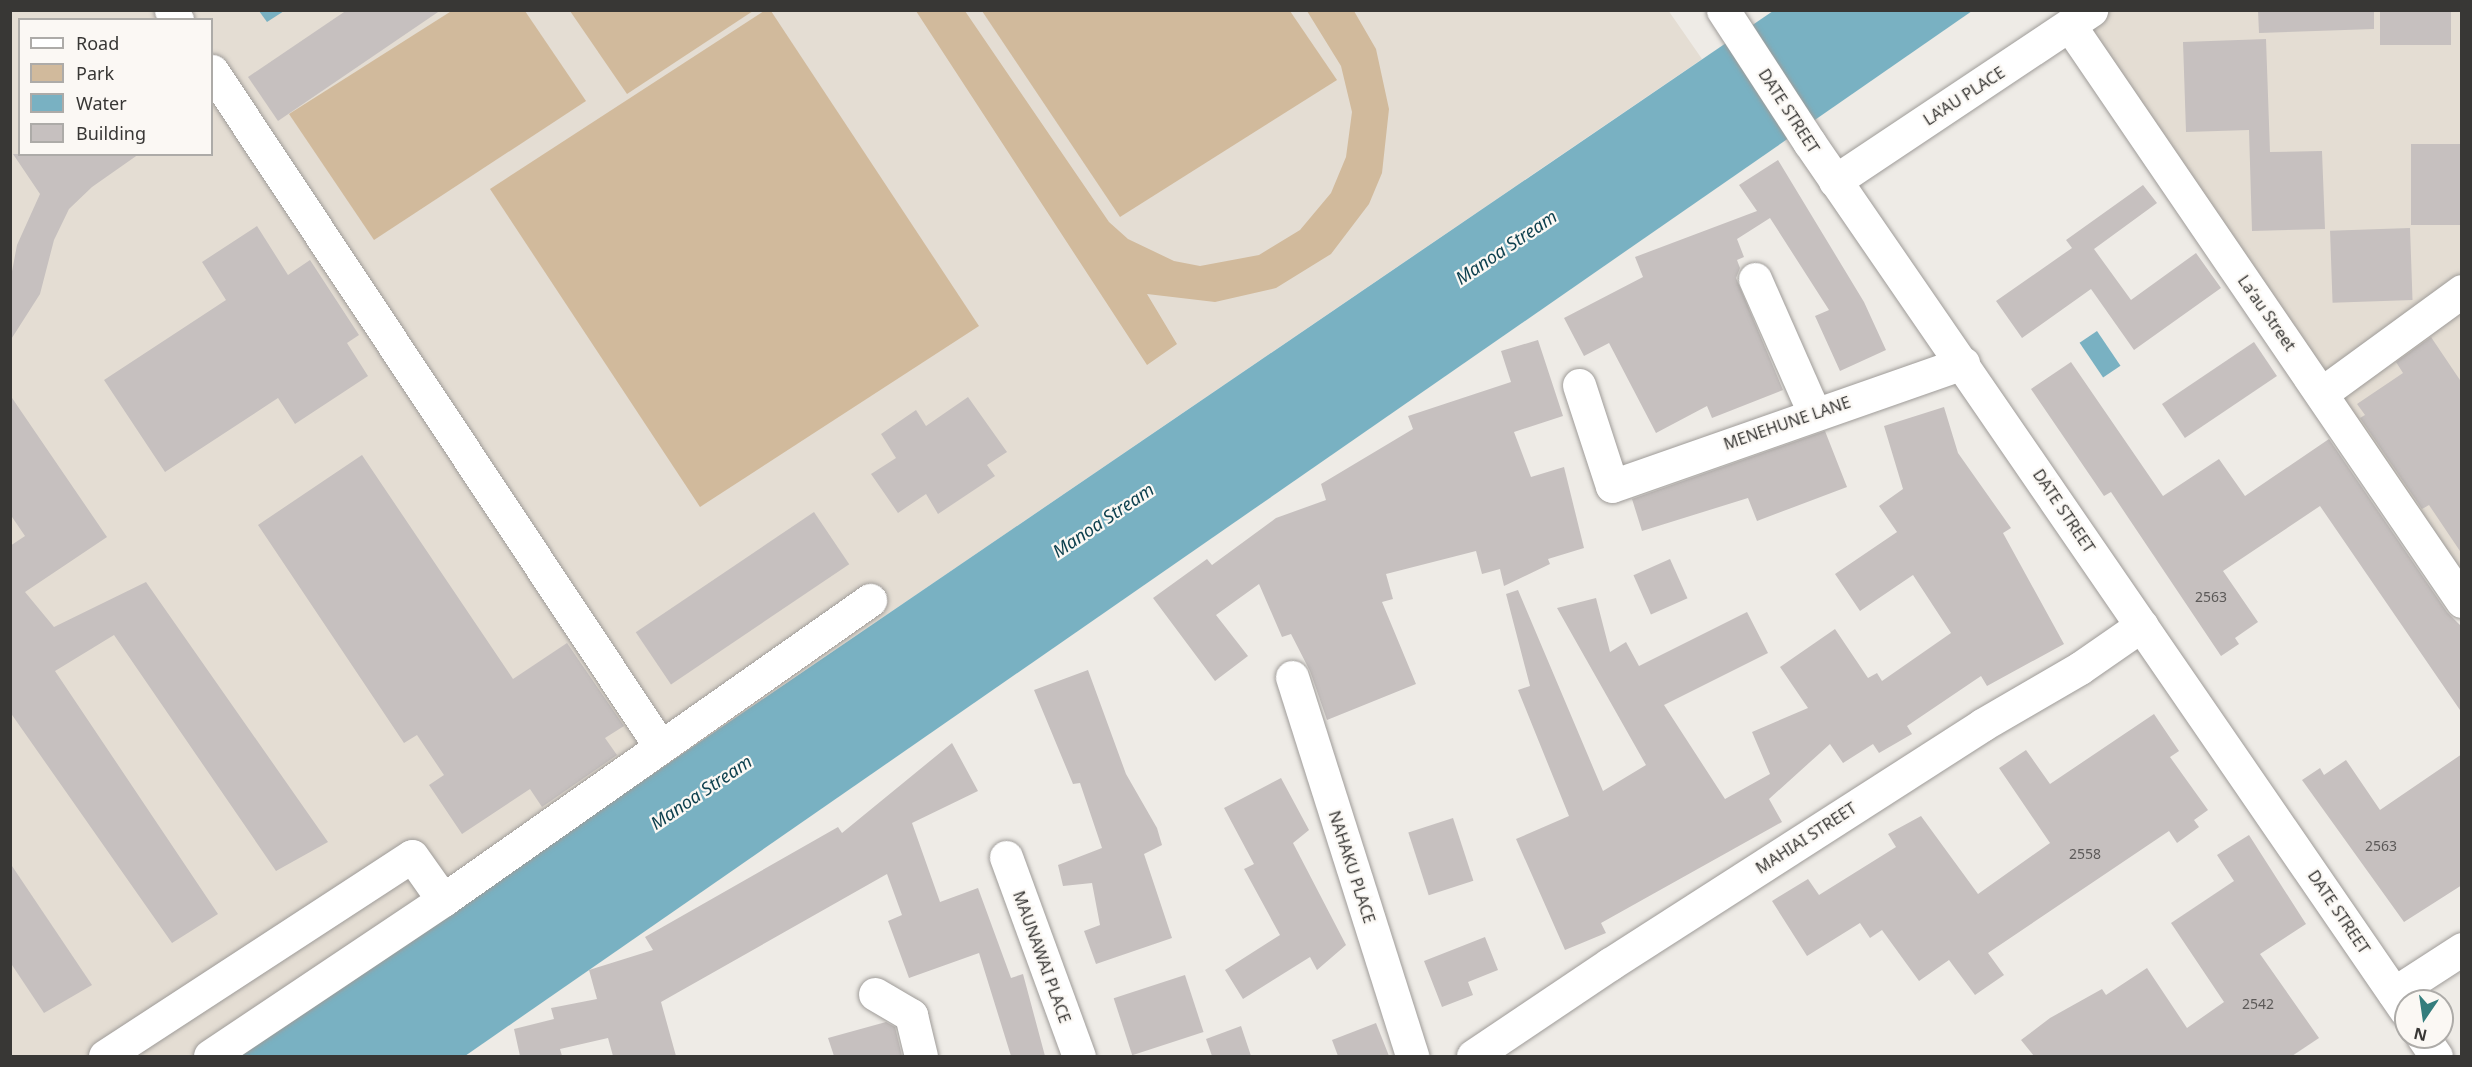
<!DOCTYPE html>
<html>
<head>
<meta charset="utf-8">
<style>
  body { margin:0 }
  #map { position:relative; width:2472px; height:1067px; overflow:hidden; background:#eeebe6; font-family:"Noto Sans",sans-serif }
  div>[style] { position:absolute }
  .built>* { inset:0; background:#e4ddd3 }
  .green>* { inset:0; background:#d1ba9c }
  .water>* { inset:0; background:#79b1c2; transform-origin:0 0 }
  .building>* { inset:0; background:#c6c0bf; transform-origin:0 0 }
  .roads { filter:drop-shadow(0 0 2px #9f9c99) drop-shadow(0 0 2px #9f9c99) }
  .minor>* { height:33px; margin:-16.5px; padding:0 16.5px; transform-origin:16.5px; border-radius:16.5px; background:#fff }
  span { translate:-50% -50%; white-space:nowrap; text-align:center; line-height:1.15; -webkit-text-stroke:4.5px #fbf8f4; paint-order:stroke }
  .number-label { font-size:14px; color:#5c5958 }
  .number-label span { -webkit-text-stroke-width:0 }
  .street-label { font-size:16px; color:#383735 }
  .water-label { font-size:18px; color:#0c3f4d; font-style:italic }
  .frame { position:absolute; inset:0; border:12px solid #383735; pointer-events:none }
  .legend { position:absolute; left:18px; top:18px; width:195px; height:138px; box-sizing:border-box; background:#fbf8f4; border:2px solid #adaba8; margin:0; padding:8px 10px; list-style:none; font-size:18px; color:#383735 }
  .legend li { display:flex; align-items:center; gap:12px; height:30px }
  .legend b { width:30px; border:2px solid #adaba8 }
  .north { position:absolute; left:2394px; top:989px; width:60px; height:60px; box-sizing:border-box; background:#fbf8f4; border:2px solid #adaba8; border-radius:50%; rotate:193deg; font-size:16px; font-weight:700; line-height:24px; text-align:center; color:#383735 }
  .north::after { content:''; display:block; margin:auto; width:21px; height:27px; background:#347d7d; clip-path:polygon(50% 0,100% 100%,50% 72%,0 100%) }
</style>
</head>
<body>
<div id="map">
  <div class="built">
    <div style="clip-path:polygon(evenodd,1668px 10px,1702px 59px,239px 1056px,11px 1056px,10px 11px,1668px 10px,20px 20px,212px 20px,212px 154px,20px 154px,20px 20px)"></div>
    <div style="clip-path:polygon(2097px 10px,2461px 11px,2461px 587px,2070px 26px)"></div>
  </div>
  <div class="green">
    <div style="clip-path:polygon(453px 10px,525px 11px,586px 101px,374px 240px,289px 114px)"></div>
    <div style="clip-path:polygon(570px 11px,753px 11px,627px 94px)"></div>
    <div style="clip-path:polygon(764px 11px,771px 11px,979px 326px,700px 507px,490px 189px)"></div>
    <div style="clip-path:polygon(916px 11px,965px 11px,1109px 222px,1128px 239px,1174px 261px,1200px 266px,1259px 255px,1300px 230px,1331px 193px,1346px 157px,1352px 112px,1341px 66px,1307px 11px,1354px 11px,1376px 49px,1389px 109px,1382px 173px,1369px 204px,1331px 254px,1276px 288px,1215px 302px,1147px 294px,1177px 344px,1147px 365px)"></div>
    <div style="clip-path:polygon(982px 11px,1290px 11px,1337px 80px,1120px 217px)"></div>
  </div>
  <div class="water">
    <div style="clip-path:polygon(259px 11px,284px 11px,267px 22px)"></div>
    <div style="clip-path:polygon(1773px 11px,1972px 11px,465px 1056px,239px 1056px)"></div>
    <div style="left:2097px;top:331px;width:42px;height:21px;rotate:56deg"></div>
  </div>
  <div class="building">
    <div style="clip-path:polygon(347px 10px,441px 10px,278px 121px,248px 77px)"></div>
    <div style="clip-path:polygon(2258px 10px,2374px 10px,2374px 29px,2259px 33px)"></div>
    <div style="left:2380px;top:10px;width:71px;height:35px"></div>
    <div style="clip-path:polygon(2266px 39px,2270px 152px,2322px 151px,2325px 229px,2252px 231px,2249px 130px,2186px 132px,2183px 42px)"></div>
    <div style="left:2462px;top:144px;width:81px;height:51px;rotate:90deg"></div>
    <div style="clip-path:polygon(13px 154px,139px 154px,92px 187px,69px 209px,54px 240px,40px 294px,10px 341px,10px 282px,17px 245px,40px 194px)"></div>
    <div style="clip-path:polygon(1778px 160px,1864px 302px,1886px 350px,1840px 371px,1815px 316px,1829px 310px,1770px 218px,1737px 239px,1744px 257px,1737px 260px,1740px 268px,1736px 278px,1783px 390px,1712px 418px,1707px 406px,1656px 433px,1609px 343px,1584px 356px,1564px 318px,1643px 277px,1635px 257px,1757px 211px,1739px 185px)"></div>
    <div style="clip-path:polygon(2143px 185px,2157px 203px,2094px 249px,2131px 300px,2196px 253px,2221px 288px,2134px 350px,2091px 289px,2022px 338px,1996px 301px,2072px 248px,2066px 240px)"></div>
    <div style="clip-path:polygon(257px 226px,288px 275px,310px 260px,359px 335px,347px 343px,368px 376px,295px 424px,278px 398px,165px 472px,104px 380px,226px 300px,202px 262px)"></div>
    <div style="left:2410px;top:228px;width:72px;height:80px;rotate:88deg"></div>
    <div style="clip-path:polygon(2431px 337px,2462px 383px,2462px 554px,2429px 505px,2422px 509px,2360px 418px,2365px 415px,2357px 404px,2403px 373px,2396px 362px)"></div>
    <div style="clip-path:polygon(1538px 340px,1563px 416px,1514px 432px,1531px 477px,1564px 467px,1584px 548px,1548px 559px,1550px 564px,1504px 586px,1500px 569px,1482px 574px,1476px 551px,1386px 574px,1393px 599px,1382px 602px,1416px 684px,1327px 720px,1310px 671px,1291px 634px,1282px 637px,1259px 584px,1216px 615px,1248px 656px,1215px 681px,1153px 598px,1207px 559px,1212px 565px,1276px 518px,1326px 500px,1321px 484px,1413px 429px,1408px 416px,1511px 382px,1501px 351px)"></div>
    <div style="left:2254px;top:342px;width:41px;height:111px;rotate:56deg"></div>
    <div style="clip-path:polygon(2071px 362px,2163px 496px,2219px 459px,2245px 496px,2329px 439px,2447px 612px,2462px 627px,2462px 713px,2320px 506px,2223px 571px,2258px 622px,2235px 638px,2239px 644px,2221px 656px,2111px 492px,2104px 496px,2031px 389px)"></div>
    <div style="clip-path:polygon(10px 395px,107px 537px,25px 592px,54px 627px,146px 582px,328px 842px,276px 871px,114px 635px,55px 671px,218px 914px,172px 943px,10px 712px,10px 546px,25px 536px,10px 514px)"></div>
    <div style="clip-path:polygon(968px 397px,1007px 452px,987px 465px,995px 476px,938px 514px,926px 494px,898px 513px,871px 474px,896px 458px,881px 434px,916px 410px,926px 426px)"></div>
    <div style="clip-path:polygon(1944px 407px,1958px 453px,2011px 528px,2003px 533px,2064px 644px,1987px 686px,1981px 676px,1907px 726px,1912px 734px,1879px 753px,1873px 744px,1843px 763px,1830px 744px,1769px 799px,1782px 822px,1601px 923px,1606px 933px,1565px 950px,1516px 839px,1569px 816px,1518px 690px,1530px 686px,1506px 594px,1518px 590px,1603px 791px,1646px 765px,1557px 608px,1596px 598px,1610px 652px,1626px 642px,1639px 666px,1747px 612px,1768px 653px,1664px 705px,1725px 799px,1770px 774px,1752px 732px,1808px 708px,1780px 667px,1835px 629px,1868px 678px,1877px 673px,1882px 681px,1951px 633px,1913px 575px,1860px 611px,1835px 574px,1897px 532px,1879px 506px,1903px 489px,1884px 426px)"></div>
    <div style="clip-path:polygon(1825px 431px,1847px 487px,1757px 521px,1748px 498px,1642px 531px,1632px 499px)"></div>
    <div style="clip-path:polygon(362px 455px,513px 679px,567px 643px,624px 726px,605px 738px,617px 755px,542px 807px,530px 789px,462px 834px,429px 785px,444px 775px,417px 735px,404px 743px,258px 525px)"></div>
    <div style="left:814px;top:512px;width:63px;height:215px;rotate:56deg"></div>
    <div style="left:1670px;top:559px;width:43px;height:40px;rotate:66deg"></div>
    <div style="clip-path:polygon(1088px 670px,1126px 774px,1157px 828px,1162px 845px,1144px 854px,1172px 938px,1096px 964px,1084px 931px,1100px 925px,1092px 883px,1063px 886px,1058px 865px,1102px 848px,1080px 783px,1073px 784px,1034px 690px)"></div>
    <div style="clip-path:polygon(2154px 714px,2179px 751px,2170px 757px,2208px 810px,2194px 820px,2199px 827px,2177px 843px,2169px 831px,1988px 953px,2004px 975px,1975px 995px,1949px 960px,1919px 981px,1882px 930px,1870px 938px,1860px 923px,1807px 956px,1772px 901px,1808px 879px,1819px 895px,1896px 847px,1888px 834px,1921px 816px,1978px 894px,2050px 843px,1999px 768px,2026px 750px,2050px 784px)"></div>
    <div style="clip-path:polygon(952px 743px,978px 791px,912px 823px,940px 902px,978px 888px,1011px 978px,1023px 974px,1045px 1056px,1011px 1056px,979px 953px,909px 978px,888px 921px,902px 915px,887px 874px,661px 1002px,676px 1056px,613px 1056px,608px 1038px,560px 1049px,562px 1056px,520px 1056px,514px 1029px,554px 1019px,551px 1008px,597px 999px,589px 970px,653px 950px,645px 937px,838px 827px,842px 833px)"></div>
    <div style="clip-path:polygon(2462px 754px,2462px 885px,2404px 922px,2302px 780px,2320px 768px,2324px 775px,2346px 760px,2380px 810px)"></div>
    <div style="clip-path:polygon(1281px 778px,1309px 830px,1293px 843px,1346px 945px,1317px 970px,1310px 957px,1243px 999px,1225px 970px,1280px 935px,1244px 869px,1254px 864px,1224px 808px)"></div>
    <div style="left:1453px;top:818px;width:66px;height:47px;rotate:72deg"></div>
    <div style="clip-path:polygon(2249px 835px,2306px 924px,2260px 954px,2319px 1038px,2292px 1056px,2034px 1056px,2021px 1040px,2050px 1018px,2102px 989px,2106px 995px,2147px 968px,2187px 1028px,2224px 1002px,2171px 923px,2234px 881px,2217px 855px)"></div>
    <div style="clip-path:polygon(10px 863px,92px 985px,44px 1013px,10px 962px)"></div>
    <div style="clip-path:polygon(1485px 937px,1498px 970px,1468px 982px,1473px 995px,1442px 1007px,1424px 961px)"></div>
    <div style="left:1185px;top:975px;width:60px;height:75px;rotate:72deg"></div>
    <div style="clip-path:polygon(886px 1022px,895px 1027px,902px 1056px,834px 1056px,828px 1038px)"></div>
    <div style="clip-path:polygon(1376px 1023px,1389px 1056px,1338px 1056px,1332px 1040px)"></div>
    <div style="clip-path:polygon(1241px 1026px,1251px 1056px,1212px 1056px,1206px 1039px)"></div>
  </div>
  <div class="roads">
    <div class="minor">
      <div style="left:171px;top:10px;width:12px;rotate:59deg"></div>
      <div style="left:1723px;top:10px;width:158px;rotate:56.9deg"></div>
      <div style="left:1809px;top:142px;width:1054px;rotate:55.51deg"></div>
      <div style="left:2070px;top:26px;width:696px;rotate:55.72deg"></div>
      <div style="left:212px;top:71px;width:810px;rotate:56.43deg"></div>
      <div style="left:1835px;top:181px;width:308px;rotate:-33.7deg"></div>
      <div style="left:1755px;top:279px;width:146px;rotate:66.2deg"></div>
      <div style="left:1579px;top:385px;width:106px;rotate:71.9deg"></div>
      <div style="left:1612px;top:486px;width:372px;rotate:-19.3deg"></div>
      <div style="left:2322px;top:393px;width:173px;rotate:-36.1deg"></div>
      <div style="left:1292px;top:677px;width:398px;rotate:72.4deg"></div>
      <div style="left:1006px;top:857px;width:212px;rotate:69.9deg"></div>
      <div style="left:2394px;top:993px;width:81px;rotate:-32.9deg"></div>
      <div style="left:875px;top:994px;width:42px;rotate:30.3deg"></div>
      <div style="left:911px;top:1015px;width:42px;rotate:76.3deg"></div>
      <div style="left:2423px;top:1037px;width:23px;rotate:56deg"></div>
      <div style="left:105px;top:1056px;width:366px;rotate:-33.1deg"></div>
      <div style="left:412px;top:856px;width:54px;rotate:54.8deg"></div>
      <div style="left:210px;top:1056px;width:280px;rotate:-33.8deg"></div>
      <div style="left:443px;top:900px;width:522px;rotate:-35.09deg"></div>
      <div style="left:1473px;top:1056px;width:165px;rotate:-33.9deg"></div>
      <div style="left:1610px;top:964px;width:442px;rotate:-32.7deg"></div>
      <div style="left:1982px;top:725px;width:113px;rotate:-30.2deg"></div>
      <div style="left:2080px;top:668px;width:75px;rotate:-34.7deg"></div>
    </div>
  </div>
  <div class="number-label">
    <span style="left:2211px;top:597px">2563</span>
    <span style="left:2381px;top:846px">2563</span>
    <span style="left:2085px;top:854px">2558</span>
    <span style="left:2258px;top:1004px">2542</span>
  </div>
  <div class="street-label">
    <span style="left:1964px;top:96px;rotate:-33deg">LA'AU PLACE</span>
    <span style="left:1789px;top:111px;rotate:57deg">DATE STREET</span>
    <span style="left:2267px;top:313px;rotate:55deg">Laʻau Street</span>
    <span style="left:1787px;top:423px;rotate:-19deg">MENEHUNE LANE</span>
    <span style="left:2064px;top:511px;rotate:56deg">DATE STREET</span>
    <span style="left:1806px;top:838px;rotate:-33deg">MAHIAI STREET</span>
    <span style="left:1352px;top:867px;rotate:72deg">NAHAKU PLACE</span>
    <span style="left:2339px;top:912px;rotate:56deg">DATE STREET</span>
    <span style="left:1042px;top:957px;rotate:70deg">MAUNAWAI PLACE</span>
  </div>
  <div class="water-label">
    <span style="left:1506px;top:247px;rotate:-34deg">Manoa Stream</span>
    <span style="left:1103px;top:520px;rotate:-34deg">Manoa Stream</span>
    <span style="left:701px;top:792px;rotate:-34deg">Manoa Stream</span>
  </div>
  <div class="frame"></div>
  <ul class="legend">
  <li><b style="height:8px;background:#fff"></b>Road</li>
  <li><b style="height:16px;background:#d1ba9c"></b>Park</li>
  <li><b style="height:16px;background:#79b1c2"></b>Water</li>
  <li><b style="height:16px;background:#c6c0bf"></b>Building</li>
  </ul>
  <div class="north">N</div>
</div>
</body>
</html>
